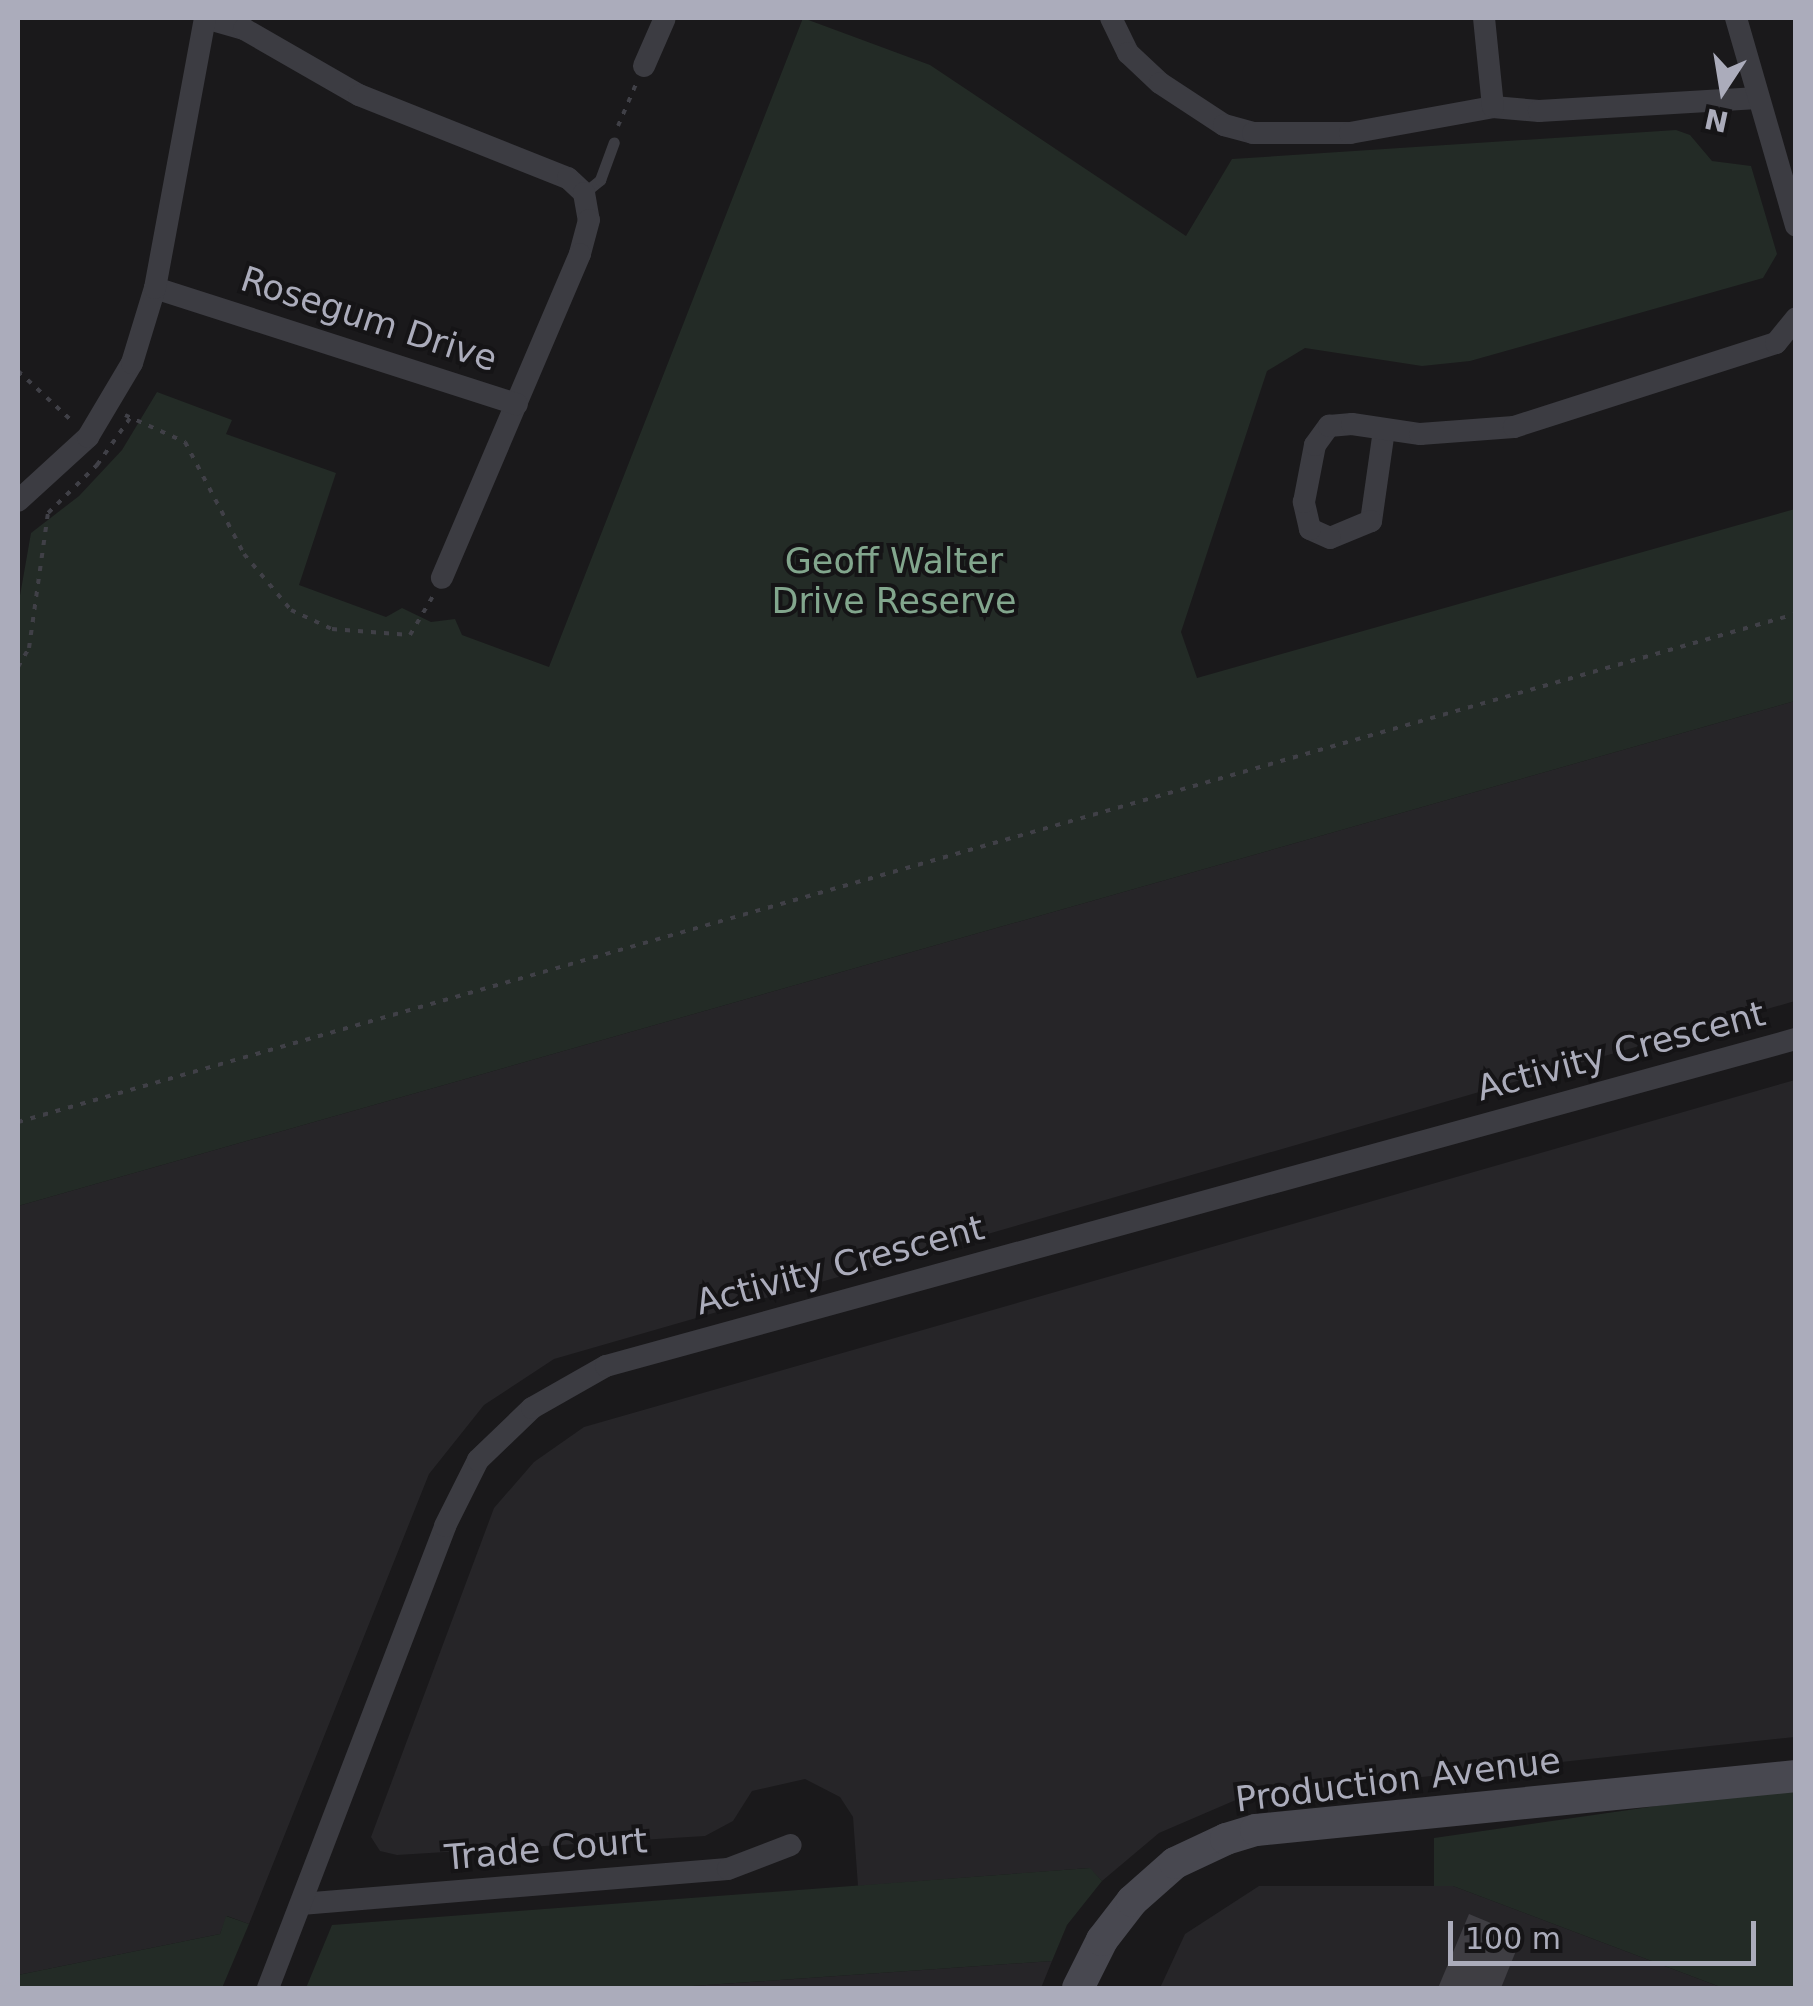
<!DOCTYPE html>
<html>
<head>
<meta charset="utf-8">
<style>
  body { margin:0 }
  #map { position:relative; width:1813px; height:2006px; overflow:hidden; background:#1a191b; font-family:"DejaVu Sans",sans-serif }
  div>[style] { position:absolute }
  .built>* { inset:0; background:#262528 }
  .green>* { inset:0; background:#232b26 }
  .building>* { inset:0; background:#3f3e43 }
  .path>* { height:4px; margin-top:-2px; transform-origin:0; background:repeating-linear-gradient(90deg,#404047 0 5px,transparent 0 13px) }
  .lane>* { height:11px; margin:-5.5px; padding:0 5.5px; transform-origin:5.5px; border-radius:5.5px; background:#3c3c42 }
  .street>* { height:22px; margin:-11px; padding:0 11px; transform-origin:11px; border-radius:11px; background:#3c3c42 }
  .secondary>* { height:32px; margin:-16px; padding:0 16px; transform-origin:16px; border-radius:16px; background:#484850 }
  span { translate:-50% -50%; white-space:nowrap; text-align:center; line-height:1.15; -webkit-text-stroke:8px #151416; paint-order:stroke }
  .street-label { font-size:35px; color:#abacbb }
  .park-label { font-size:35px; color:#82a68d }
  .frame { position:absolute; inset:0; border:20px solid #abacbb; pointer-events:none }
  .north { position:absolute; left:1673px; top:40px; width:100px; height:100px; -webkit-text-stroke:8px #151416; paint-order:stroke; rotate:192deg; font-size:28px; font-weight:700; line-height:40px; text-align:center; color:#abacbb }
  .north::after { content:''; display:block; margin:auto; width:35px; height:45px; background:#abacbb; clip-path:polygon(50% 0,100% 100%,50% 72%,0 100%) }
  .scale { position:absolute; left:1448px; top:1921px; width:308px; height:45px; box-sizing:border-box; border:5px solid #abacbb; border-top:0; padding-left:12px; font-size:30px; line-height:35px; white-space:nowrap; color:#abacbb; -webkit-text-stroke:8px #151416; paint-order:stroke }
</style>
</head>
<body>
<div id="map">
  <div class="built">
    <div style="clip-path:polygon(1795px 701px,1795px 1001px,554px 1359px,484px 1405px,429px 1474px,249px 1924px,227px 1916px,220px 1934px,18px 1975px,18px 1206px)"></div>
    <div style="clip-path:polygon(1795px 1080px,1795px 1737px,1245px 1796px,1159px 1833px,1102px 1881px,1089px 1868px,858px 1886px,853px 1817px,840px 1797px,805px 1779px,752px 1791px,733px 1821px,705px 1836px,397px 1855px,380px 1851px,371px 1837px,494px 1508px,534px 1462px,584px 1427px)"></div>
    <div style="clip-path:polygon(1259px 1886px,1453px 1886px,1723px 1988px,1160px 1988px,1185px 1934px)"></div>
    <div style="clip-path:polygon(1052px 1961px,1041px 1988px,663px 1988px)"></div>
  </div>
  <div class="green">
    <div style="clip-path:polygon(803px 18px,930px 65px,1186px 236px,1232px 159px,1676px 130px,1690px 135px,1712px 161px,1751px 166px,1777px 254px,1763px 278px,1470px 361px,1422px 366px,1305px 348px,1267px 371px,1181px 632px,1197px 678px,1795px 509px,1795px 701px,18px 1206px,18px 607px,31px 533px,79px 496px,122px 450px,157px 392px,232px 420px,226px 434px,336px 473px,299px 585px,386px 617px,402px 608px,431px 622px,455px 619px,462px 635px,549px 667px)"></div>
    <div style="clip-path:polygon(1795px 1786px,1795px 1988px,1723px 1988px,1453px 1886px,1434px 1886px,1434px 1838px)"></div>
    <div style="clip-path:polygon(1090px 1868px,1102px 1881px,1067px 1925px,1052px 1961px,663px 1988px,306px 1988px,332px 1925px)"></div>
    <div style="clip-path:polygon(226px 1916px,249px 1924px,222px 1988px,18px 1988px,18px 1975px,220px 1934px)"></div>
  </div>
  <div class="building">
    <div style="clip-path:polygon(1469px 1914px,1522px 1936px,1501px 1988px,1438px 1988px)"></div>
  </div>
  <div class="path">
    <div style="left:618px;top:126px;width:46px;rotate:-66.8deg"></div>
    <div style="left:18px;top:371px;width:75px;rotate:42.8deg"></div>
    <div style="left:125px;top:415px;width:66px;rotate:24.2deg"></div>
    <div style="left:185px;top:442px;width:127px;rotate:62.2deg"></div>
    <div style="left:244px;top:554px;width:73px;rotate:50deg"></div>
    <div style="left:291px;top:610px;width:45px;rotate:24.9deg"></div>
    <div style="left:332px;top:629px;width:78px;rotate:4.4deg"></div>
    <div style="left:410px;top:635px;width:45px;rotate:-59.5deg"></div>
    <div style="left:18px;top:667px;width:22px;rotate:-60deg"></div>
    <div style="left:29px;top:648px;width:136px;rotate:-82deg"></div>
    <div style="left:48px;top:513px;width:69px;rotate:-44.4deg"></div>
    <div style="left:97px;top:465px;width:57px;rotate:-54.9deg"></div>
    <div style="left:18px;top:1122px;width:1849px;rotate:-15.95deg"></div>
  </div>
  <div class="lane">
    <div style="left:584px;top:193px;width:21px;rotate:-39deg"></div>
    <div style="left:600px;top:180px;width:40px;rotate:-69.8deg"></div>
  </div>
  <div class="street">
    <div style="left:205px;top:18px;width:41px;rotate:15.8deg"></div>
    <div style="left:244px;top:29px;width:133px;rotate:29.9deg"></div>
    <div style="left:359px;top:95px;width:225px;rotate:21.7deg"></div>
    <div style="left:568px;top:178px;width:22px;rotate:43deg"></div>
    <div style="left:584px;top:193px;width:27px;rotate:80deg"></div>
    <div style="left:589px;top:220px;width:35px;rotate:105deg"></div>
    <div style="left:580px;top:254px;width:352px;rotate:113.1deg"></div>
    <div style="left:1111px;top:18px;width:39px;rotate:64deg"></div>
    <div style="left:1128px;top:53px;width:44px;rotate:43.2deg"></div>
    <div style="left:1160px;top:83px;width:77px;rotate:33.3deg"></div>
    <div style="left:1224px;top:125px;width:30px;rotate:15deg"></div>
    <div style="left:1253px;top:133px;width:97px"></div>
    <div style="left:1350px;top:133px;width:145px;rotate:-10.3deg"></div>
    <div style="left:1493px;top:107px;width:46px;rotate:5deg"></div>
    <div style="left:1539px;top:111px;width:219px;rotate:-3.4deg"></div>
    <div style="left:1484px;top:18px;width:89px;rotate:84.2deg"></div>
    <div style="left:1736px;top:18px;width:216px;rotate:73.9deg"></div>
    <div style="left:644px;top:66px;width:52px;rotate:-66.4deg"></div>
    <div style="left:155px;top:288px;width:380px;rotate:17.8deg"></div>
    <div style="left:1384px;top:430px;width:92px;rotate:98.1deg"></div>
    <div style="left:1371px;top:521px;width:44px;rotate:157.5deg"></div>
    <div style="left:1330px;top:538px;width:22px;rotate:-156deg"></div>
    <div style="left:1310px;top:529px;width:28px;rotate:-103deg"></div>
    <div style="left:1304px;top:502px;width:58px;rotate:-79.1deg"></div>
    <div style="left:1315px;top:445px;width:24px;rotate:-54deg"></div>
    <div style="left:1329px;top:426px;width:23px;rotate:-5deg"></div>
    <div style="left:1352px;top:424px;width:69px;rotate:8.4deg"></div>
    <div style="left:1420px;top:434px;width:94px;rotate:-4.3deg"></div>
    <div style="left:1514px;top:427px;width:275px;rotate:-17.8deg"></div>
    <div style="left:1776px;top:343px;width:32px;rotate:-51deg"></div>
    <div style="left:18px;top:501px;width:95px;rotate:-42.4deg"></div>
    <div style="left:88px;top:437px;width:86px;rotate:-59.3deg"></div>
    <div style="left:132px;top:363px;width:78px;rotate:-73deg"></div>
    <div style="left:155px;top:288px;width:275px;rotate:-79.5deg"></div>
    <div style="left:301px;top:1904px;width:428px;rotate:-4.7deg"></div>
    <div style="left:728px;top:1869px;width:67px;rotate:-20.9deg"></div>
    <div style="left:268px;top:1988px;width:495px;rotate:-69deg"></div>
    <div style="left:445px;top:1526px;width:74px;rotate:-63.4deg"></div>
    <div style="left:478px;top:1460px;width:75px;rotate:-43.9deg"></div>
    <div style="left:532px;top:1408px;width:85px;rotate:-29.6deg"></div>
    <div style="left:606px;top:1366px;width:1234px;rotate:-15.37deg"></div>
  </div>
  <div class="secondary">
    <div style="left:1078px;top:1988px;width:54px;rotate:-63.4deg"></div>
    <div style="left:1102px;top:1940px;width:49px;rotate:-52.4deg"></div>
    <div style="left:1132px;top:1901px;width:57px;rotate:-41.5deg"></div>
    <div style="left:1175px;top:1863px;width:56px;rotate:-25.2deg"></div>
    <div style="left:1226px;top:1839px;width:31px;rotate:-17deg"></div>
    <div style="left:1256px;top:1830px;width:543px;rotate:-5.71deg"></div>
  </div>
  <div class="street-label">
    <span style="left:369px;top:319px;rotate:18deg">Rosegum Drive</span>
    <span style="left:1621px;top:1051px;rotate:-15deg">Activity Crescent</span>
    <span style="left:840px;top:1265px;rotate:-15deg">Activity Crescent</span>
    <span style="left:1398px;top:1780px;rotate:-7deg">Production Avenue</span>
    <span style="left:546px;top:1849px;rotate:-5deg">Trade Court</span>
  </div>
  <div class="park-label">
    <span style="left:894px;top:581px">Geoff Walter<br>Drive Reserve</span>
  </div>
  <div class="frame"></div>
  <div class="north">N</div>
  <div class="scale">100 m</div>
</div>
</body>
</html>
